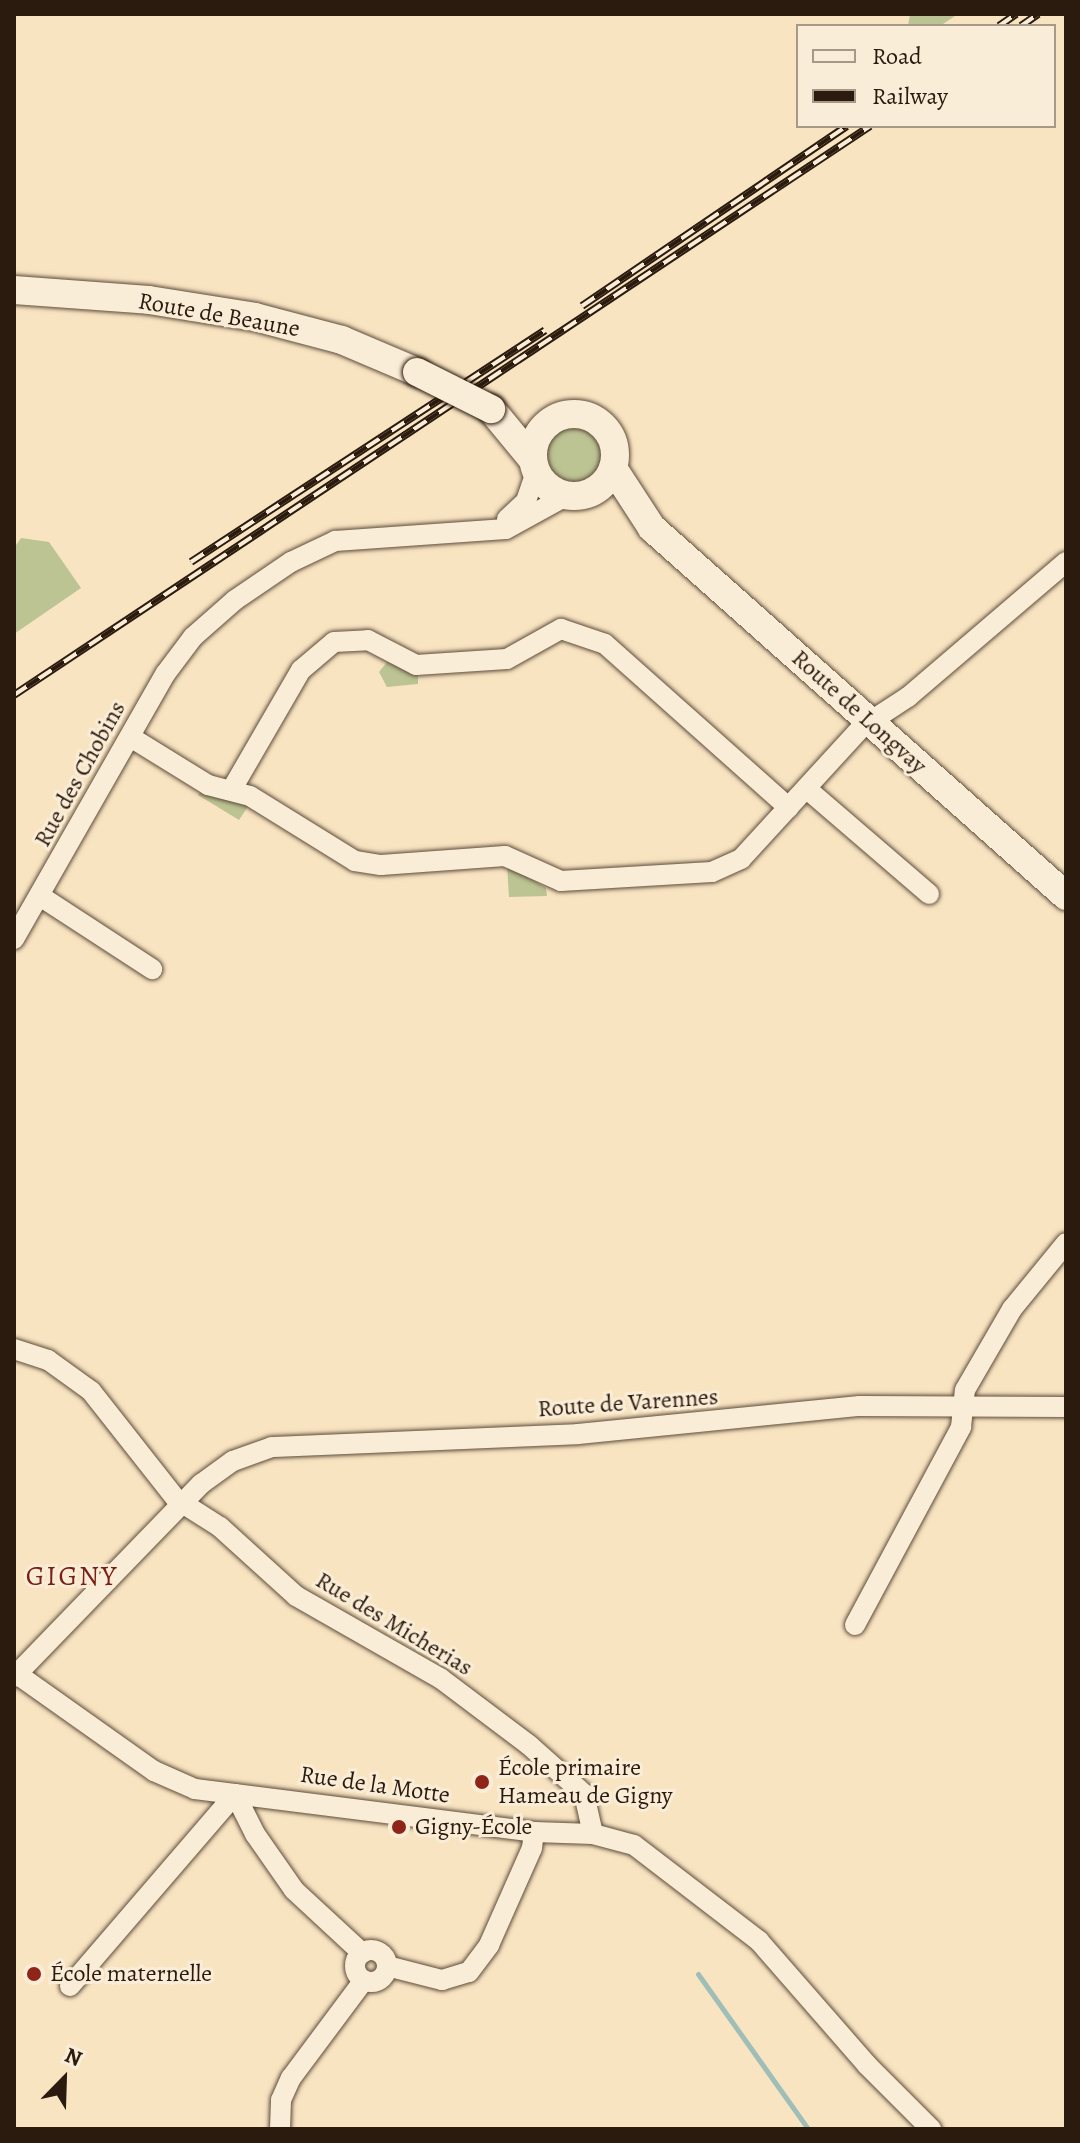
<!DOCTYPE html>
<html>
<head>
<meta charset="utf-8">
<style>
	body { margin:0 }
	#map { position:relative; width:1080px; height:2143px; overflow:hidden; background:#f8e4c1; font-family:Alegreya,serif }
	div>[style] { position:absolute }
	.green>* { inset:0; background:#bcc493 }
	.round { border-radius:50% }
	.stream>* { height:5px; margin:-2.5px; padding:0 2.5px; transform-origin:2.5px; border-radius:2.5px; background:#9ebeb7 }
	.roads { filter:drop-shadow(0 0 2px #5e4c3b) drop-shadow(0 0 2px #5e4c3b) }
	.street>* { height:20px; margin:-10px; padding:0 10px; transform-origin:10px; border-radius:10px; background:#faedd7 }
	.street>.ring { margin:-10px; padding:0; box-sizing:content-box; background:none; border:20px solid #faedd7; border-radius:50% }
	.secondary>* { height:28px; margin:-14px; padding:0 14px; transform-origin:14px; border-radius:14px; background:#faedd7 }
	.secondary>.ring { margin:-14px; padding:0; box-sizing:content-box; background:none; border:28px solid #faedd7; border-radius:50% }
	.rail>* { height:8px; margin-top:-4px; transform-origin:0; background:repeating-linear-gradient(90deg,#faedd7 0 15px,#2b1a0e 0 30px); box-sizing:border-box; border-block:2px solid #2b1a0e }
	.bridges { filter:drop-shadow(0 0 2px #2b1a0e) drop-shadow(0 0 2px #2b1a0e) }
	.secondary-bridge>* { height:28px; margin:-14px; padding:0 14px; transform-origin:14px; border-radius:14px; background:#faedd7 }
	.dots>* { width:22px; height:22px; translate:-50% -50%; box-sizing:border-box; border:4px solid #faedd7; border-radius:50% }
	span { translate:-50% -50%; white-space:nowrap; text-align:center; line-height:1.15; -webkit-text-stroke:6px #faedd7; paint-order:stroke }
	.street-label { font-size:24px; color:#2b1a0e }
	.poi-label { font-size:24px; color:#2b1a0e }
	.left { translate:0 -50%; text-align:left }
	.quarter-label { font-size:28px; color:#7a1f14; letter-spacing:2px }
	.frame { position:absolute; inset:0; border:16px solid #2b1a0e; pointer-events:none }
	.legend { position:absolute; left:796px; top:24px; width:260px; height:104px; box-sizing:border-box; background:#faedd7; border:2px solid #a79987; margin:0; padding:10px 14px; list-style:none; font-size:24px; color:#2b1a0e }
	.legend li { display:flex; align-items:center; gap:16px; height:40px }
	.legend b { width:40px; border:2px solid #a79987 }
	.north { position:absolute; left:24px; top:2039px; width:80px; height:80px; -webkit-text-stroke:6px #faedd7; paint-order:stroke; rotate:23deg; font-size:22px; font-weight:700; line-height:32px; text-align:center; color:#2b1a0e }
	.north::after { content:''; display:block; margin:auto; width:28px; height:36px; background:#2b1a0e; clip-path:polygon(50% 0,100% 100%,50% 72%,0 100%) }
</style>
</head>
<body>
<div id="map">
	<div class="green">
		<i style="clip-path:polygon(910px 14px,958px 14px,940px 26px,908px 26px)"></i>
		<i class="round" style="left:542px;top:423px;width:64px;height:64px"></i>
		<i style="clip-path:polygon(21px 538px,49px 542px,81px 588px,14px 634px,14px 548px)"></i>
		<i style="clip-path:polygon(387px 662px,418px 673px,418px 684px,387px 687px,379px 672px)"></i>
		<i style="clip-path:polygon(201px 791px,249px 805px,239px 820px,198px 795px)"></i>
		<i style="clip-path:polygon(507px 865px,546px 888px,547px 896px,509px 897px)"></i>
	</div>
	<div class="stream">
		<i style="left:698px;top:1974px;width:190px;rotate:54.6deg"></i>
	</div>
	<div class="roads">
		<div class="street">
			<i style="left:507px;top:519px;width:26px;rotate:-43deg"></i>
			<i style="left:526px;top:501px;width:31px;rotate:-71deg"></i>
			<i style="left:132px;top:738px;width:89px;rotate:31.7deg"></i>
			<i style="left:208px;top:785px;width:43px;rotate:14.7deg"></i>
			<i style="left:250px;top:796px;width:123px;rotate:31.8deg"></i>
			<i style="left:355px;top:861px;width:26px;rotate:9deg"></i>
			<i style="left:381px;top:865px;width:124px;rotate:-4.2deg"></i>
			<i style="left:505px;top:856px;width:61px;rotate:24.1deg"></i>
			<i style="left:561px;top:881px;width:151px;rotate:-3.4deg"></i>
			<i style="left:712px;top:872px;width:32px;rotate:-24deg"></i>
			<i style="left:741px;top:859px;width:179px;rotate:-47.5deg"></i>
			<i style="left:862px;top:727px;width:55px;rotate:-33.1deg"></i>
			<i style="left:908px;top:697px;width:208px;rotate:-40.5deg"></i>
			<i style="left:232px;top:789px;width:138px;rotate:-59.9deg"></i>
			<i style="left:301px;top:670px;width:43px;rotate:-40.3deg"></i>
			<i style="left:334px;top:642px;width:34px;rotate:-3deg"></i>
			<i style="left:368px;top:640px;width:54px;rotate:27.5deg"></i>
			<i style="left:416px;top:665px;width:91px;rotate:-3.8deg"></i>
			<i style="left:507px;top:659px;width:62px;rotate:-29.1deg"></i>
			<i style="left:561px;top:629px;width:46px;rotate:18.8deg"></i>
			<i style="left:605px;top:644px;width:246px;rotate:41.7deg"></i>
			<i style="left:807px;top:789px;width:161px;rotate:40.7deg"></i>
			<i style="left:40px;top:896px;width:134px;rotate:33.1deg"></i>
			<i style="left:14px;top:939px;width:306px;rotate:-60.3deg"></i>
			<i style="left:166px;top:673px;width:45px;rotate:-53.1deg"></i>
			<i style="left:193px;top:637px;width:56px;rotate:-41.4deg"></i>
			<i style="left:235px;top:600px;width:68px;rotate:-34.2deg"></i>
			<i style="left:291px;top:562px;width:49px;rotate:-25.5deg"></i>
			<i style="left:335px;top:541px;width:171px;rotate:-4deg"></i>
			<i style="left:506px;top:529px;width:68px;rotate:-28.8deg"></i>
			<i style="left:14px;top:1349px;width:36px;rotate:18deg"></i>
			<i style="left:48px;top:1360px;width:53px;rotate:35.8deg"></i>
			<i style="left:91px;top:1391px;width:137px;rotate:51.8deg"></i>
			<i style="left:176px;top:1499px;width:52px;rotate:32.5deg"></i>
			<i style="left:220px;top:1527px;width:103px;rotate:42.2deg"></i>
			<i style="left:296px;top:1596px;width:166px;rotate:29.7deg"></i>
			<i style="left:440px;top:1678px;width:111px;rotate:37deg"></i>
			<i style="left:529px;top:1745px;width:74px;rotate:41.7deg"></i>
			<i style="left:584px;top:1794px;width:41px;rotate:77.3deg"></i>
			<i style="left:855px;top:1625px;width:225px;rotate:-61.8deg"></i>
			<i style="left:961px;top:1427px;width:37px;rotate:-84deg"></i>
			<i style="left:965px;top:1390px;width:94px;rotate:-59.9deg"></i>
			<i style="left:1012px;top:1309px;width:85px;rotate:-50.7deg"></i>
			<i style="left:17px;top:1674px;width:168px;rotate:35.3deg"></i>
			<i style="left:154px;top:1771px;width:45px;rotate:23.7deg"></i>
			<i style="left:195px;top:1789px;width:342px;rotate:7.2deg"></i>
			<i style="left:534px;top:1832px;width:59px;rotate:1.9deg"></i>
			<i style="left:593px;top:1834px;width:42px;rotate:15deg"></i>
			<i style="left:634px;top:1845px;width:158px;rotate:37.5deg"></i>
			<i style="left:759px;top:1941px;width:164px;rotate:48.9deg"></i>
			<i style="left:867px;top:2065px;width:91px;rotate:45deg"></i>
			<i style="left:14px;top:1677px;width:269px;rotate:-45.9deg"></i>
			<i style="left:201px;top:1484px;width:39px;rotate:-36deg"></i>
			<i style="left:233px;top:1461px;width:41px;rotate:-19.7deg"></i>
			<i style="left:272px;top:1447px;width:306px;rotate:-2.4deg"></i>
			<i style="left:578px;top:1434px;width:283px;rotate:-5.7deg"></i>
			<i style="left:860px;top:1406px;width:206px;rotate:0.3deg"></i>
			<i class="ring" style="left:355px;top:1950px;width:12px;height:12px"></i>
			<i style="left:387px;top:1966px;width:57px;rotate:14.3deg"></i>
			<i style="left:442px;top:1980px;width:28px;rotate:-17deg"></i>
			<i style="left:469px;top:1972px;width:34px;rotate:-53deg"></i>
			<i style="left:489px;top:1945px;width:106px;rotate:-66.1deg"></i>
			<i style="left:532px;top:1848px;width:16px;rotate:-83deg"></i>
			<i style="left:70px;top:1986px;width:253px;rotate:-49.3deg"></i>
			<i style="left:235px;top:1794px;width:45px;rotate:63.4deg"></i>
			<i style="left:255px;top:1834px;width:68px;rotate:55.1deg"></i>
			<i style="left:294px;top:1890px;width:93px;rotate:42.8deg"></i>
			<i style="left:280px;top:2129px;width:29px;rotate:-88deg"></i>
			<i style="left:281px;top:2100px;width:24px;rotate:-66deg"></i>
			<i style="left:291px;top:2078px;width:122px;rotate:-53.3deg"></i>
		</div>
		<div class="secondary">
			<i style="left:14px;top:290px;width:135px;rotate:4.2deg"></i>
			<i style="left:149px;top:300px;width:107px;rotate:9.1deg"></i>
			<i style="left:255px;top:317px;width:90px;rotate:14.8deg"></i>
			<i style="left:342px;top:340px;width:82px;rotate:23.1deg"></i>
			<i style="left:491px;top:409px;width:65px;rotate:50.6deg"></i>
			<i class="ring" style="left:533px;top:414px;width:54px;height:54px"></i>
			<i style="left:613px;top:468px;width:72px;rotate:57deg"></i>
			<i style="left:652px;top:528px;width:554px;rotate:41.63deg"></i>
		</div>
	</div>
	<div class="rail">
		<i style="left:999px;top:26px;width:21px;rotate:-35deg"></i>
		<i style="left:1021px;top:26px;width:21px;rotate:-35deg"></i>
		<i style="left:582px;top:306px;width:320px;rotate:-34.2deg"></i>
		<i style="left:191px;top:562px;width:423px;rotate:-33.2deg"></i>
		<i style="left:14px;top:695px;width:1028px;rotate:-33.61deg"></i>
	</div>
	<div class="bridges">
		<div class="secondary-bridge">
			<i style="left:417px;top:372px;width:83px;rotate:26.6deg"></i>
		</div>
	</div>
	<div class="dots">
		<i style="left:482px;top:1782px;background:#8f2418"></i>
		<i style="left:399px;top:1827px;background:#8f2418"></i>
		<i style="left:34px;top:1974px;background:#8f2418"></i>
	</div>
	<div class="street-label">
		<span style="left:219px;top:315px;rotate:10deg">Route de Beaune</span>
		<span style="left:859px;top:712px;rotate:42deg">Route de Longvay</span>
		<span style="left:80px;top:774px;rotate:-61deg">Rue des Chobins</span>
		<span style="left:628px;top:1403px;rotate:-4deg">Route de Varennes</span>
		<span style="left:394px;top:1624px;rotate:31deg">Rue des Micherias</span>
		<span style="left:375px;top:1785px;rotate:8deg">Rue de la Motte</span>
	</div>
	<div class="poi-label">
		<span class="left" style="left:498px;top:1782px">École primaire<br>Hameau de Gigny</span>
		<span class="left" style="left:415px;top:1827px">Gigny-École</span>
		<span class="left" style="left:50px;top:1974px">École maternelle</span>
	</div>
	<div class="quarter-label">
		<span style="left:72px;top:1576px">GIGNY</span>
	</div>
	<div class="frame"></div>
	<ul class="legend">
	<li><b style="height:10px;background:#faedd7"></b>Road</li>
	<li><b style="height:10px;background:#2b1a0e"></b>Railway</li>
	</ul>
	<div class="north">N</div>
</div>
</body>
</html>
